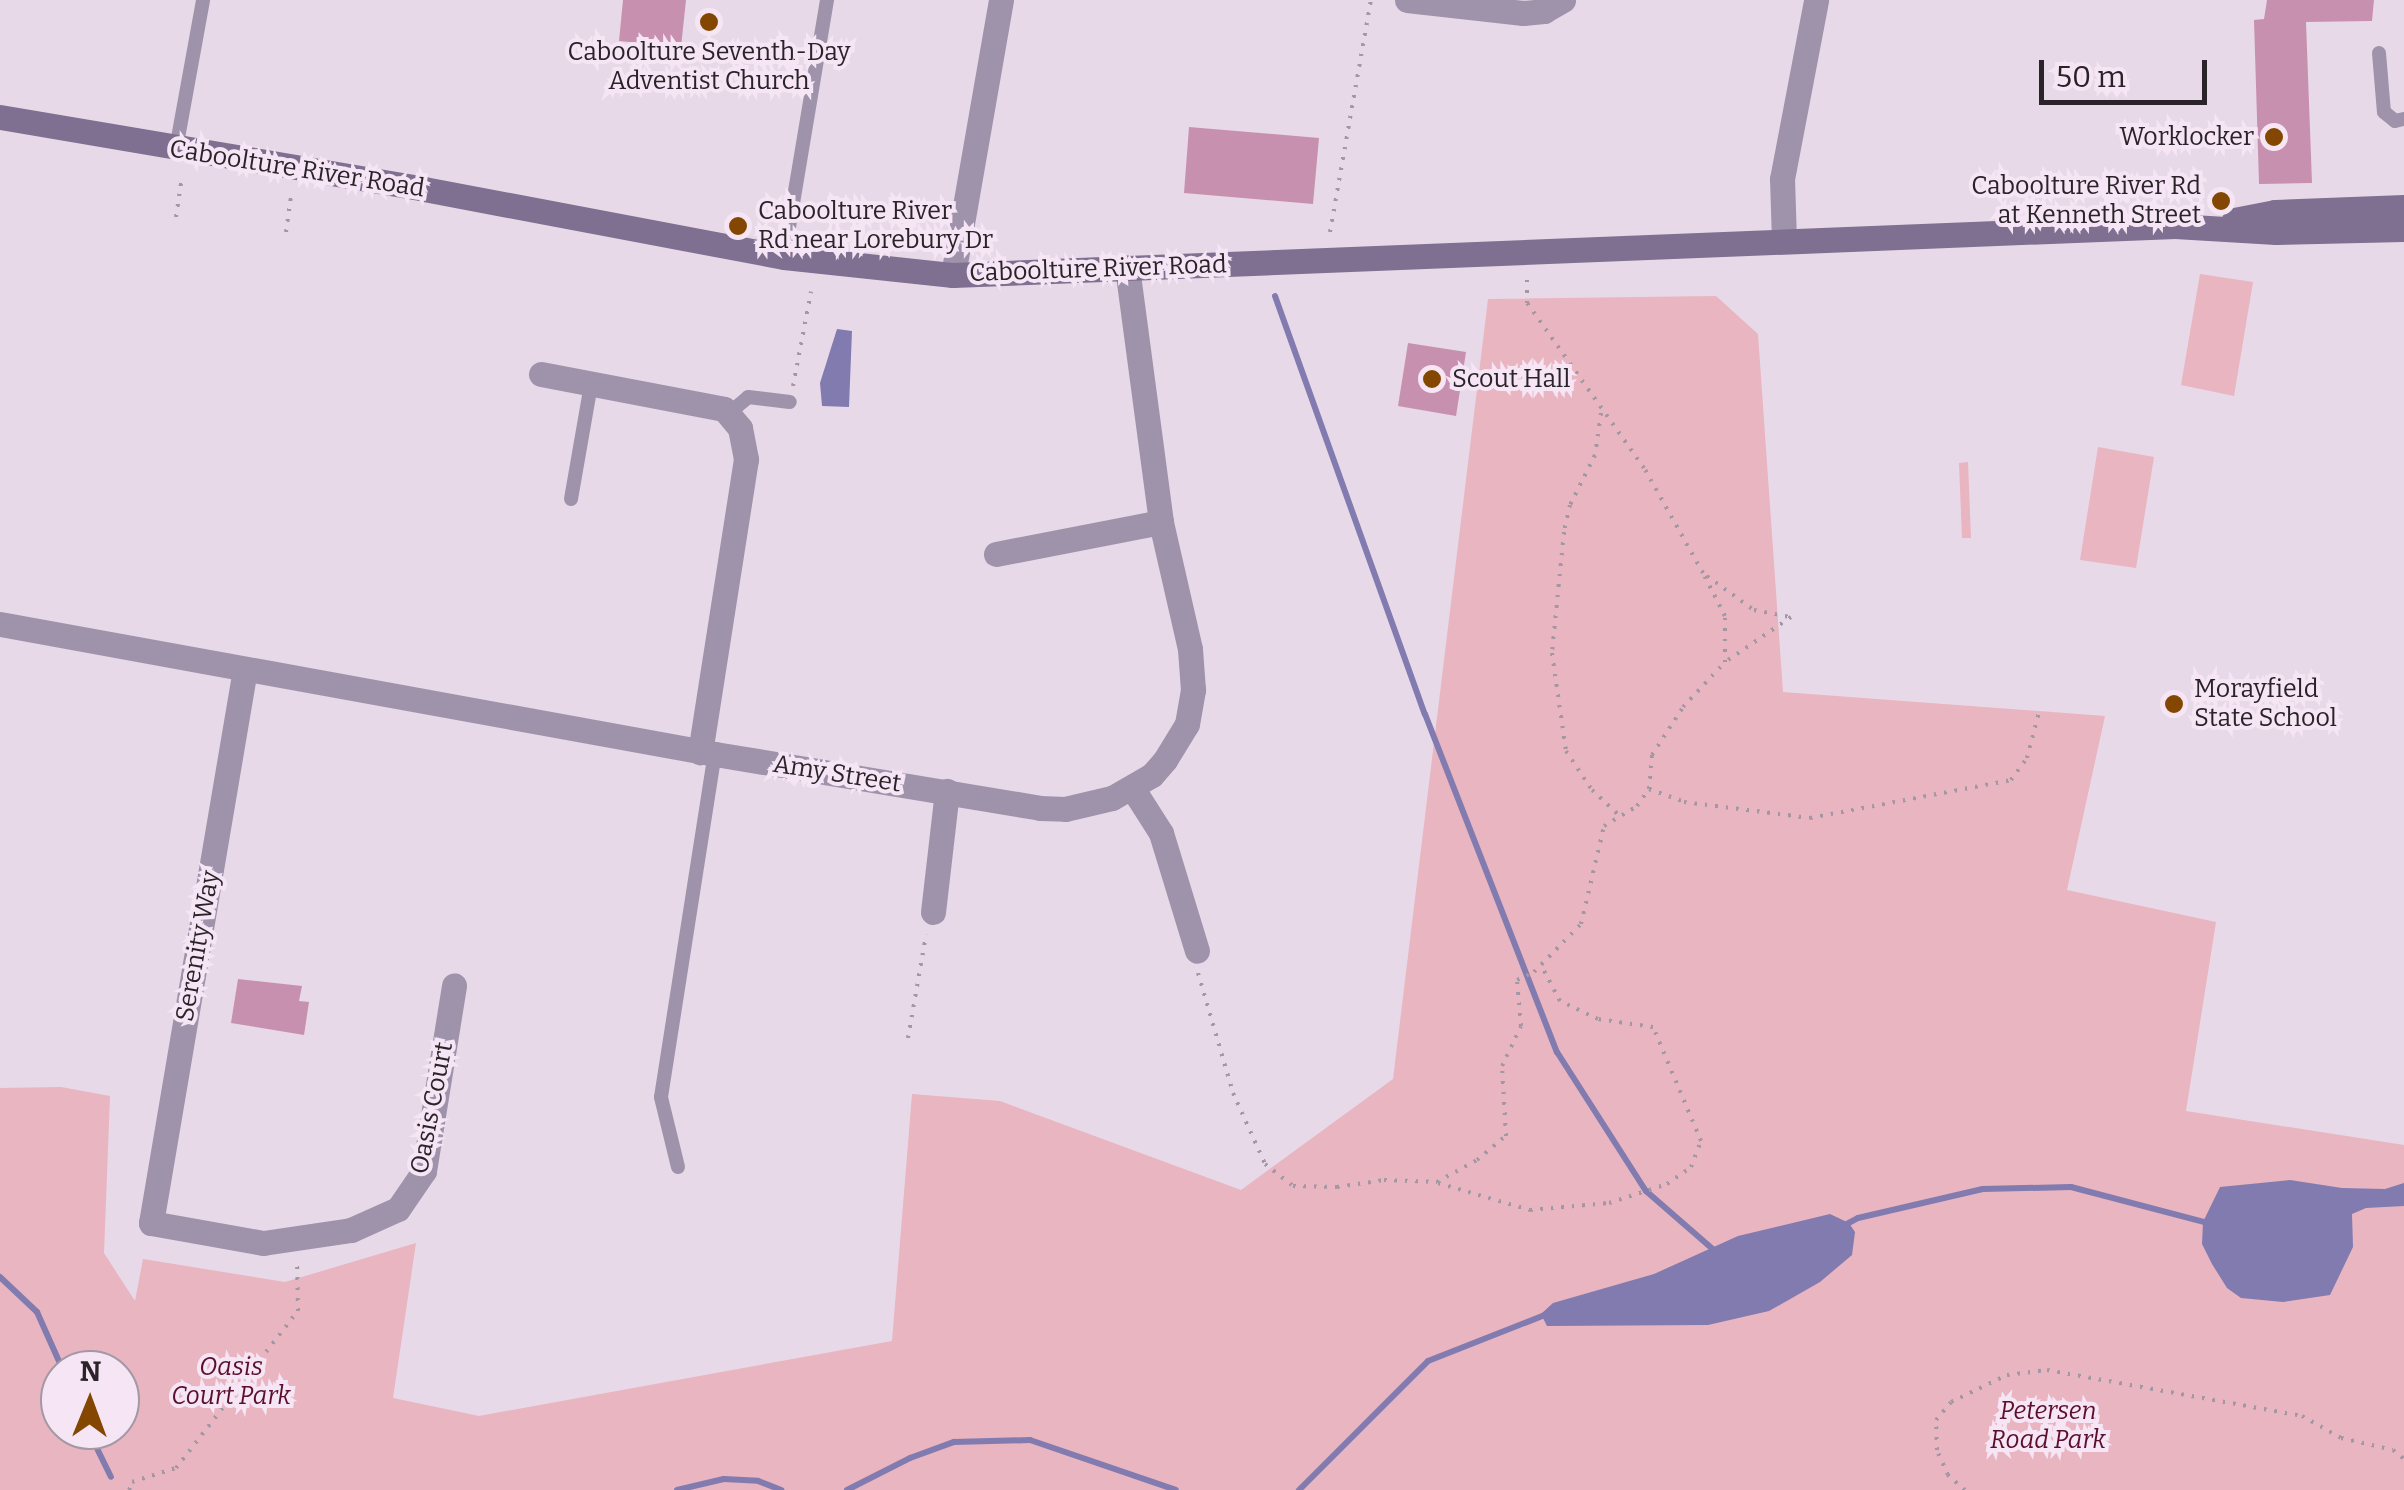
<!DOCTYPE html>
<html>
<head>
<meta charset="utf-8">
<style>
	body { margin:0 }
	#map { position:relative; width:2404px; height:1490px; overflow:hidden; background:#e8d9e8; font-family:Bitter,serif }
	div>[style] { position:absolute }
	.green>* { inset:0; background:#e8b5c0 }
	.water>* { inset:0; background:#817baf }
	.stream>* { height:6px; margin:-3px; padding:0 3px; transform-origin:3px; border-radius:3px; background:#817baf }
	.building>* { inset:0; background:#c890af }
	.path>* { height:4px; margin-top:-2px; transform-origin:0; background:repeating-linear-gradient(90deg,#a397a3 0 2.5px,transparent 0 10.5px) }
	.service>* { height:14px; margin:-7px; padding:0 7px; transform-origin:7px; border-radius:7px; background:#9e93aa }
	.minor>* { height:25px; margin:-12.5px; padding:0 12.5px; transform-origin:12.5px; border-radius:12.5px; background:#9e93aa }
	.secondary>* { height:25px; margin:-12.5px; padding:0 12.5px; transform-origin:12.5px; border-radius:12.5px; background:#7f6f90 }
	.dots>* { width:28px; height:28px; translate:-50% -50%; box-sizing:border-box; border:5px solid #f6e6f5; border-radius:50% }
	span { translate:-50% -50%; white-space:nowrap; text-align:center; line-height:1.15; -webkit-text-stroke:8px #f6e6f5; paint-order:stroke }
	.poi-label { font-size:25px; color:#2a242a }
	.right { translate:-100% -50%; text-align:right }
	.left { translate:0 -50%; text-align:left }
	.street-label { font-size:25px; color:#2a242a }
	.park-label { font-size:25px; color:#5b0f2c; font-style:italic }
	.north { position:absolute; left:40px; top:1350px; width:100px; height:100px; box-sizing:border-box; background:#f6e6f5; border:2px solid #a498a4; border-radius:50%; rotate:1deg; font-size:28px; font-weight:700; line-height:40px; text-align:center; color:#2a242a }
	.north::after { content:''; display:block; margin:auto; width:35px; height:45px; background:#834702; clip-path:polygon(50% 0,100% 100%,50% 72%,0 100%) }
	.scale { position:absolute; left:2039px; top:60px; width:168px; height:45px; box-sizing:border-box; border:5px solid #2a242a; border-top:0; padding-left:12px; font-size:30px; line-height:35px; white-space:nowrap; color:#2a242a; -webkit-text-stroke:8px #f6e6f5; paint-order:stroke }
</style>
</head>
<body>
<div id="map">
	<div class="green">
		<i style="clip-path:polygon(2200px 274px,2253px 282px,2234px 396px,2181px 385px)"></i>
		<i style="clip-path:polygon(evenodd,1716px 296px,1758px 334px,1783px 692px,2105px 716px,2067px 890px,2216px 922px,2186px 1111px,2404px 1145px,2404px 1490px,0 1490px,0 1088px,61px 1087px,110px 1096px,104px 1253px,135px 1301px,143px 1259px,285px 1282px,416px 1243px,393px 1398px,479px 1416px,892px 1341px,912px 1094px,1000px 1101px,1241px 1190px,1393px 1079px,1488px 299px,1716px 296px,60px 1370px,120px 1370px,120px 1430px,60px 1430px,60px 1370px)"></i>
		<i style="clip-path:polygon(2098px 447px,2154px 457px,2136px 568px,2080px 560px)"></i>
		<i style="clip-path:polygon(1968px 462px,1971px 538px,1962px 538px,1959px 463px)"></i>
	</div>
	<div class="water">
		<i style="clip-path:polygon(837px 329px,852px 331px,849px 407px,822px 406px,820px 383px)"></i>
		<i style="clip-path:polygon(2290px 1180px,2342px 1188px,2385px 1189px,2404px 1183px,2404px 1206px,2366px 1208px,2352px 1214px,2353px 1247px,2330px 1295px,2283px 1302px,2241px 1298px,2227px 1288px,2212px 1264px,2202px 1244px,2203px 1222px,2220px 1187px)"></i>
		<i style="clip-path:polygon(1830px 1214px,1849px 1223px,1855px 1232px,1852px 1255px,1820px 1282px,1769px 1311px,1708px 1325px,1547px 1326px,1541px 1314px,1553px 1303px,1654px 1274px,1738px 1236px)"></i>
	</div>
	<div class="stream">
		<i style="left:1275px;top:296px;width:444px;rotate:70.3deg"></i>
		<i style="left:1425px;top:714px;width:363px;rotate:68.7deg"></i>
		<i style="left:1557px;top:1052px;width:165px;rotate:57.4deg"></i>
		<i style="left:1646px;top:1191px;width:91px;rotate:41deg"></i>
		<i style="left:1841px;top:1227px;width:19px;rotate:-28deg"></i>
		<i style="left:1858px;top:1218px;width:128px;rotate:-13.1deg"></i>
		<i style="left:1983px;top:1189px;width:88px;rotate:-1.3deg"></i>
		<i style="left:2071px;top:1187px;width:142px;rotate:14.7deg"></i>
		<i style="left:0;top:1277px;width:51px;rotate:43.4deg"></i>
		<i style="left:37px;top:1312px;width:64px;rotate:65.9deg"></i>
		<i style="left:88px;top:1430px;width:52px;rotate:63.9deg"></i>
		<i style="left:677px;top:1490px;width:48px;rotate:-13.2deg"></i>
		<i style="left:724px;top:1479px;width:34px;rotate:3deg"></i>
		<i style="left:758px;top:1481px;width:25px;rotate:21deg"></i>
		<i style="left:847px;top:1490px;width:71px;rotate:-26.9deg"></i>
		<i style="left:910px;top:1458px;width:47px;rotate:-20deg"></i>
		<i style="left:954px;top:1442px;width:76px;rotate:-1.5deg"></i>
		<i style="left:1030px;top:1440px;width:154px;rotate:18.9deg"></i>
		<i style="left:1299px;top:1490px;width:182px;rotate:-45deg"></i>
		<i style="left:1428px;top:1361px;width:131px;rotate:-21.5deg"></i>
	</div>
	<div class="building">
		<i style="clip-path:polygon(623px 0,686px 0,681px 47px,619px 41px)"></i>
		<i style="clip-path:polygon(2267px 0,2374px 0,2372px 21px,2306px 22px,2312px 183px,2259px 184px,2254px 20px,2264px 19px)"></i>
		<i style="clip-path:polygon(1189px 127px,1319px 138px,1313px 204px,1184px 193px)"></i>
		<i style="clip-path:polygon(1408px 343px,1466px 352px,1456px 416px,1398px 406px)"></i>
		<i style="clip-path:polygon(238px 979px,302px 986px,299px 1001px,309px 1002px,304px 1035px,231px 1023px)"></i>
	</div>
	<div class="path">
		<i style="left:176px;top:217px;width:40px;rotate:-81.5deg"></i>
		<i style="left:286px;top:232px;width:36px;rotate:-82deg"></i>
		<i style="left:1330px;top:232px;width:236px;rotate:-80deg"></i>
		<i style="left:793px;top:386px;width:96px;rotate:-79.2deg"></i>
		<i style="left:1601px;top:413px;width:42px;rotate:98.1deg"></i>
		<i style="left:1595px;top:455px;width:56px;rotate:116.6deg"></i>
		<i style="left:1570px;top:505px;width:28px;rotate:103deg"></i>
		<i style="left:1564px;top:532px;width:122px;rotate:95.7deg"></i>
		<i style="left:1552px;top:653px;width:99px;rotate:81.9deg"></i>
		<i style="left:1566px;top:751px;width:47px;rotate:56.3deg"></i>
		<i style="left:1592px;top:790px;width:37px;rotate:43deg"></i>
		<i style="left:1707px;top:576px;width:58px;rotate:35.9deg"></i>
		<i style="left:1754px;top:610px;width:38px;rotate:11deg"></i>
		<i style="left:1791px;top:617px;width:80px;rotate:145.7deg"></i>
		<i style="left:1649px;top:789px;width:37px;rotate:20deg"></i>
		<i style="left:1684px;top:802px;width:127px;rotate:7.2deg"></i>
		<i style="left:1810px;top:818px;width:205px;rotate:-10.7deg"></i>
		<i style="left:2011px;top:780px;width:27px;rotate:-54deg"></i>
		<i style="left:2027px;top:758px;width:52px;rotate:-75.4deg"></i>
		<i style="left:1198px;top:973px;width:125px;rotate:73.7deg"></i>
		<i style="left:1233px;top:1093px;width:78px;rotate:65.7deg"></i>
		<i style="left:1265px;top:1164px;width:36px;rotate:38deg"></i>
		<i style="left:1293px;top:1186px;width:44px;rotate:1.3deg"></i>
		<i style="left:1337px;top:1187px;width:48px;rotate:-8.5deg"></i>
		<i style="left:1384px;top:1180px;width:53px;rotate:2.2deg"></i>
		<i style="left:1437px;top:1182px;width:46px;rotate:-28.8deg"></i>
		<i style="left:1477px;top:1160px;width:38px;rotate:-40deg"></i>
		<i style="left:1506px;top:1136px;width:70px;rotate:-93.3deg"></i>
		<i style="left:1502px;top:1066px;width:44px;rotate:-64.6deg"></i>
		<i style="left:1521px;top:1026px;width:46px;rotate:-95deg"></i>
		<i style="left:1517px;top:980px;width:19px;rotate:-25deg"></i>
		<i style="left:1534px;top:972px;width:67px;rotate:-45.6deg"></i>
		<i style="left:1581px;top:924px;width:101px;rotate:-76.8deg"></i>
		<i style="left:1604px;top:826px;width:39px;rotate:-31deg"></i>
		<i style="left:1637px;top:806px;width:21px;rotate:-55deg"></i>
		<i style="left:1649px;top:789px;width:34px;rotate:-85deg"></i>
		<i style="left:1652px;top:755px;width:57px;rotate:-57.1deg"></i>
		<i style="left:1683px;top:707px;width:62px;rotate:-47deg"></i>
		<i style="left:1725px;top:662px;width:46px;rotate:-90deg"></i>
		<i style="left:1725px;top:616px;width:48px;rotate:-117.1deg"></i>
		<i style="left:1703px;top:573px;width:120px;rotate:-119.3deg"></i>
		<i style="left:1644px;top:468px;width:202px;rotate:-125.3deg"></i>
		<i style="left:1527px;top:303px;width:27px;rotate:-90deg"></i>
		<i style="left:908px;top:1038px;width:105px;rotate:-80.1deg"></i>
		<i style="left:1438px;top:1183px;width:96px;rotate:16.4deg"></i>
		<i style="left:1530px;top:1210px;width:79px;rotate:-5.1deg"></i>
		<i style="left:1609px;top:1203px;width:61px;rotate:-18.1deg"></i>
		<i style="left:1667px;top:1184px;width:29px;rotate:-35deg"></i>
		<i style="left:1691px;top:1167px;width:28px;rotate:-69deg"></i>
		<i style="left:1701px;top:1141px;width:124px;rotate:-112.8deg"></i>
		<i style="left:1653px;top:1027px;width:56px;rotate:-171.7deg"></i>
		<i style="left:1598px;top:1019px;width:42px;rotate:-154.7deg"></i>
		<i style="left:1560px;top:1001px;width:40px;rotate:-118deg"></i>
		<i style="left:129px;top:1490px;width:9px;rotate:-69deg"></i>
		<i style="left:132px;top:1482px;width:46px;rotate:-17.7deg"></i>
		<i style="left:176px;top:1468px;width:199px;rotate:-52.2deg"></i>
		<i style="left:298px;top:1311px;width:51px;rotate:-91.1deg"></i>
		<i style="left:1965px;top:1490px;width:23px;rotate:-139deg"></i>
		<i style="left:1948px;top:1475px;width:27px;rotate:-114deg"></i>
		<i style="left:1937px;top:1450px;width:30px;rotate:-92deg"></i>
		<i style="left:1936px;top:1420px;width:23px;rotate:-50deg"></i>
		<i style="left:1951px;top:1402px;width:62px;rotate:-25.7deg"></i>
		<i style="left:2007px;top:1375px;width:40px;rotate:-7.1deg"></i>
		<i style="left:2047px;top:1370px;width:259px;rotate:10.2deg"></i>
		<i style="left:2302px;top:1416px;width:45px;rotate:29.4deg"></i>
		<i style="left:2341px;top:1438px;width:53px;rotate:13deg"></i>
		<i style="left:2393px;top:1450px;width:14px;rotate:39deg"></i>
	</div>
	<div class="service">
		<i style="left:2379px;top:53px;width:59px;rotate:85.2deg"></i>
		<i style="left:2384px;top:112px;width:14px;rotate:39deg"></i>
		<i style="left:2395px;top:121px;width:9px;rotate:-13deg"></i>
		<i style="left:176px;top:149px;width:151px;rotate:-79.7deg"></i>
		<i style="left:784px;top:257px;width:261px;rotate:-80.5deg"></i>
		<i style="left:728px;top:414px;width:26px;rotate:-40deg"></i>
		<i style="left:748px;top:397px;width:42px;rotate:6.8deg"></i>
		<i style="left:571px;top:499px;width:117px;rotate:-80.1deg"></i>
		<i style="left:678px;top:1167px;width:72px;rotate:-103.7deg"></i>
		<i style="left:661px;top:1097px;width:347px;rotate:-81.1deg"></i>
	</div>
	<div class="minor">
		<i style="left:1407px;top:0;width:117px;rotate:6.4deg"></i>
		<i style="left:1523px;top:13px;width:21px;rotate:-5deg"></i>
		<i style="left:1544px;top:11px;width:22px;rotate:-30deg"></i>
		<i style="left:1784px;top:241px;width:62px;rotate:-91.8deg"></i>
		<i style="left:1782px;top:179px;width:182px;rotate:-79.2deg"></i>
		<i style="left:953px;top:275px;width:279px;rotate:-80.1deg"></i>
		<i style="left:541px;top:374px;width:186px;rotate:10.8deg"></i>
		<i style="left:724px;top:409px;width:25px;rotate:50deg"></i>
		<i style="left:740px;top:428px;width:32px;rotate:79deg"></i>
		<i style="left:746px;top:459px;width:297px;rotate:98.9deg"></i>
		<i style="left:996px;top:554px;width:168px;rotate:-11deg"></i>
		<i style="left:0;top:624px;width:727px;rotate:10.3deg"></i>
		<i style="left:715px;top:754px;width:329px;rotate:9.4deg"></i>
		<i style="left:1040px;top:808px;width:25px;rotate:2deg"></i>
		<i style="left:1065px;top:809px;width:48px;rotate:-13.2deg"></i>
		<i style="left:1112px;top:798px;width:46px;rotate:-29.9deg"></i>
		<i style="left:1152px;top:775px;width:20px;rotate:-49deg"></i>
		<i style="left:1165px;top:760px;width:42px;rotate:-58.6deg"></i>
		<i style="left:1187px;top:724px;width:35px;rotate:-80deg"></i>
		<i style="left:1193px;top:690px;width:41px;rotate:-94.2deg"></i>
		<i style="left:1190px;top:649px;width:130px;rotate:-102.9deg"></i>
		<i style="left:1161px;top:522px;width:257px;rotate:-97.6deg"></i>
		<i style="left:245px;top:669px;width:562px;rotate:99.63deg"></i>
		<i style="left:151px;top:1223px;width:114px;rotate:10.1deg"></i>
		<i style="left:263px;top:1243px;width:89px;rotate:-8.4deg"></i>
		<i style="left:351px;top:1230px;width:51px;rotate:-24.1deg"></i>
		<i style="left:398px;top:1209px;width:46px;rotate:-55.6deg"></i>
		<i style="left:424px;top:1171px;width:188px;rotate:-80.8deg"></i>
		<i style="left:1133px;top:789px;width:52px;rotate:57.5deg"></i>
		<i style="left:1161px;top:833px;width:123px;rotate:73deg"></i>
		<i style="left:933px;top:912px;width:122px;rotate:-83.4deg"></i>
	</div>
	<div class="secondary">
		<i style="left:0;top:117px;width:430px;rotate:9.6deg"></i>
		<i style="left:424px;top:189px;width:366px;rotate:10.7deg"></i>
		<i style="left:784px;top:257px;width:170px;rotate:6.1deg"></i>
		<i style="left:953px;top:275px;width:1223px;rotate:-2.3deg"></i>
		<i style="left:2175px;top:226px;width:101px;rotate:3.4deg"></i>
		<i style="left:2276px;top:232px;width:128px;rotate:-1.3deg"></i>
		<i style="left:2234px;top:220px;width:42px;rotate:-11deg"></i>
		<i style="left:2275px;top:212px;width:129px;rotate:-2.2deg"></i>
	</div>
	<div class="dots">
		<i style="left:709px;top:22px;background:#834702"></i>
		<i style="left:2274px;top:137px;background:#834702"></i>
		<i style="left:2221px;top:201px;background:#834702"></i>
		<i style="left:738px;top:226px;background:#834702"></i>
		<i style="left:1432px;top:379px;background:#834702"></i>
		<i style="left:2174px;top:704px;background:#834702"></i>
	</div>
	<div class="poi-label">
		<span style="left:709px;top:67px">Caboolture Seventh-Day<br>Adventist Church</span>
		<span class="right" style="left:2254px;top:137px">Worklocker</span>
		<span class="right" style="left:2201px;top:201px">Caboolture River Rd<br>at Kenneth Street</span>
		<span class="left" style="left:758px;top:226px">Caboolture River<br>Rd near Lorebury Dr</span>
		<span class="left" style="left:1452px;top:379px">Scout Hall</span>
		<span class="left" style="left:2194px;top:704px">Morayfield<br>State School</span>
	</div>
	<div class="street-label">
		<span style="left:297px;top:169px;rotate:9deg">Caboolture River Road</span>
		<span style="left:1098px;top:269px;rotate:-2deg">Caboolture River Road</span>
		<span style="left:837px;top:774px;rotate:9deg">Amy Street</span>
		<span style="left:198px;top:946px;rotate:-80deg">Serenity Way</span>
		<span style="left:432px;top:1108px;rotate:-79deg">Oasis Court</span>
	</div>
	<div class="park-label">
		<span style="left:231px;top:1382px">Oasis<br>Court Park</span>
		<span style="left:2048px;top:1426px">Petersen<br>Road Park</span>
	</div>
	<div class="north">N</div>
	<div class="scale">50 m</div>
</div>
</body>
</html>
